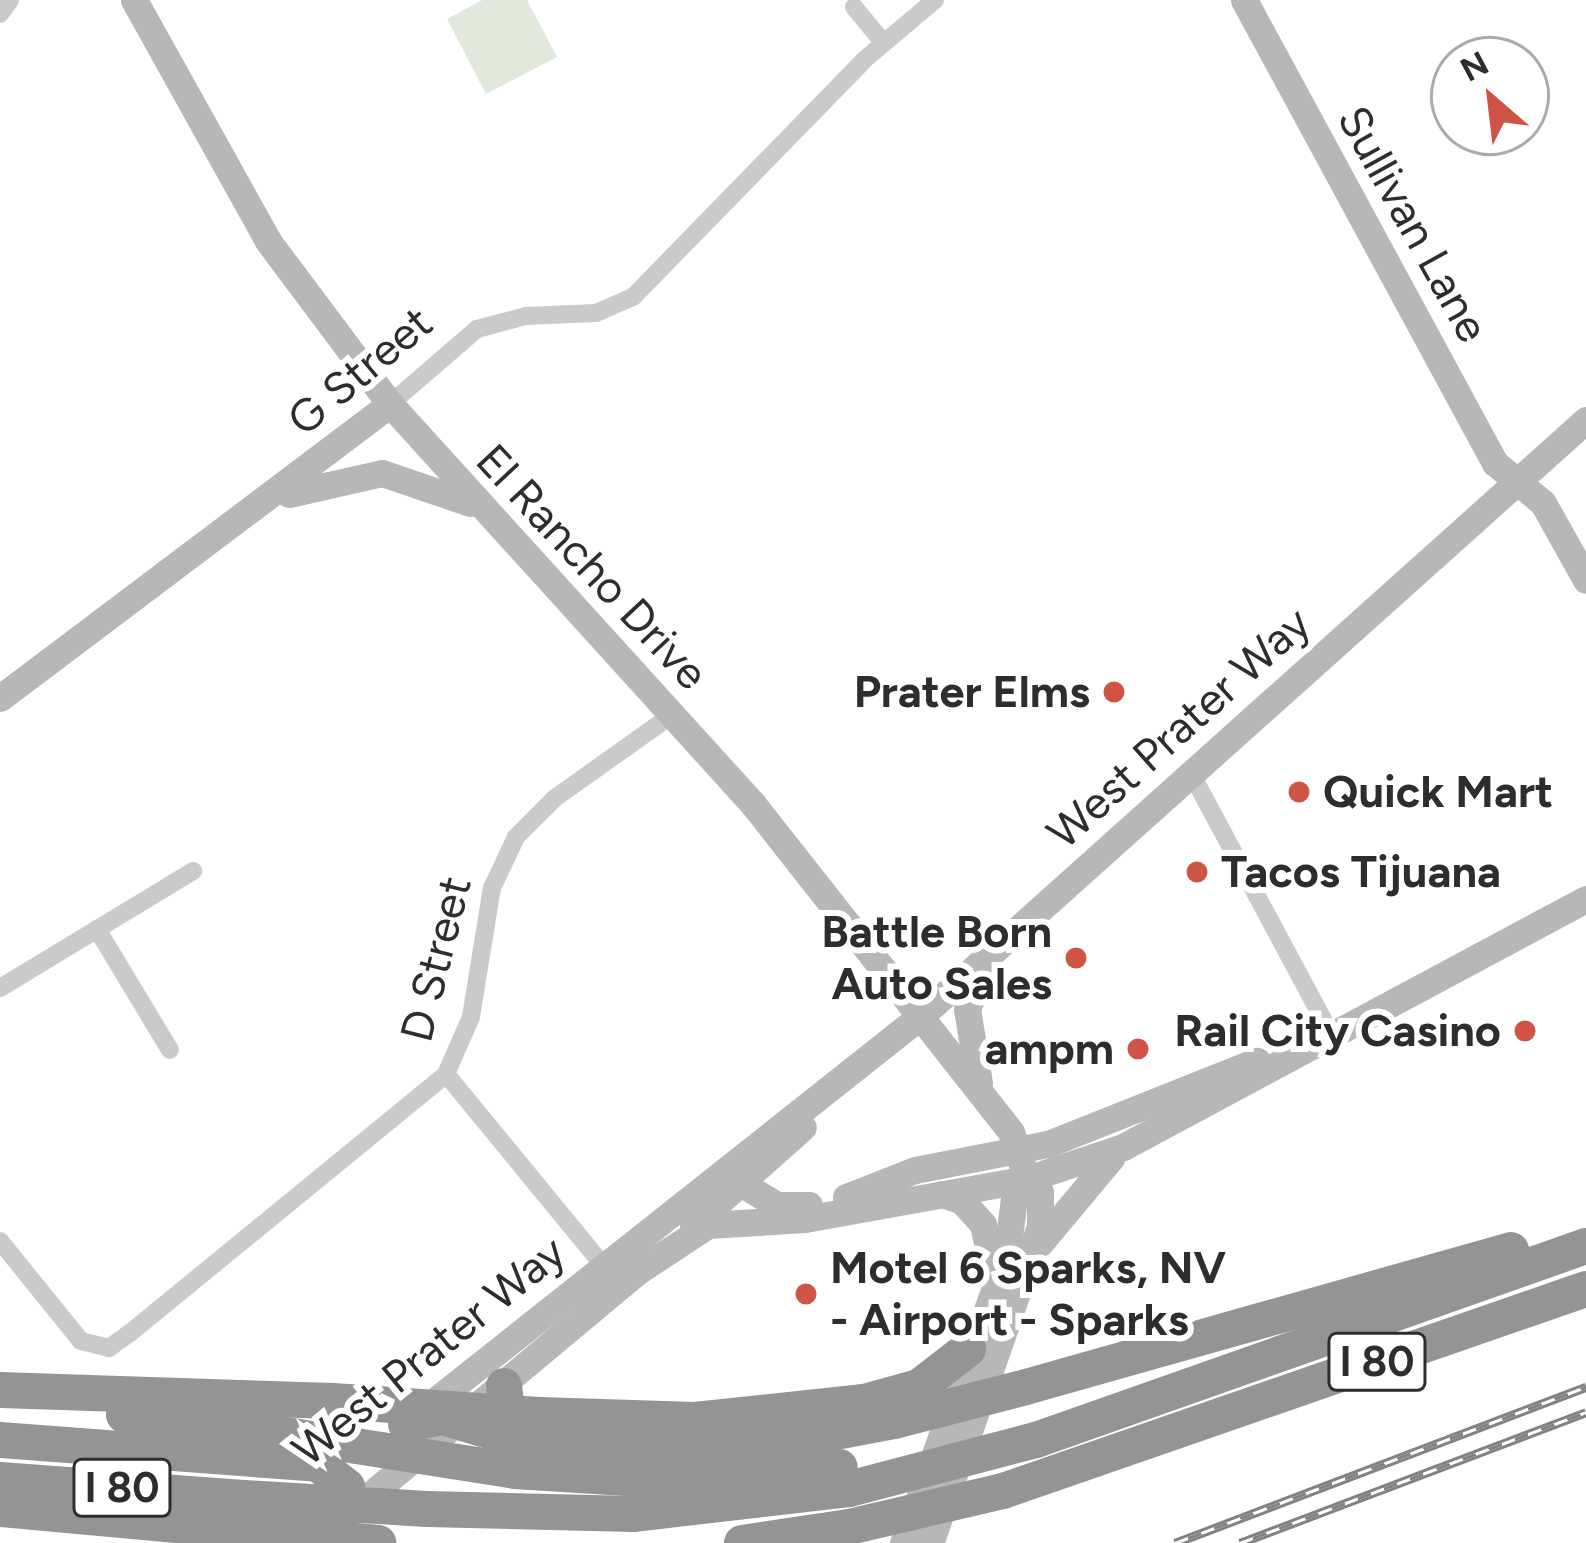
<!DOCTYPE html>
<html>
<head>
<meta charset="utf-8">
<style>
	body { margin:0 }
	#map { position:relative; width:1586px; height:1543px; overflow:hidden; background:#fff; font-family:Figtree,sans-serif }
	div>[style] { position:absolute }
	.green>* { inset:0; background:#e1e9dc }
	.street>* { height:18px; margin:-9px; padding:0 9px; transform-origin:9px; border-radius:9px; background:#cacaca }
	.secondary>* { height:27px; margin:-13.5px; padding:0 13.5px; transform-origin:13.5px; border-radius:13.5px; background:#b7b7b7 }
	.highway>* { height:36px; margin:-18px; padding:0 18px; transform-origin:18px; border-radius:18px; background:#949494 }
	.rail>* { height:9px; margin-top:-4.5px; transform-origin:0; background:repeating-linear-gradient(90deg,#fff 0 14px,#828282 0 28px); box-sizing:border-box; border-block:3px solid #828282 }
	.highway-bridge>* { height:36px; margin:-18px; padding:0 18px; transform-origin:18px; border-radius:18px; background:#949494 }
	.dots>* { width:33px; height:33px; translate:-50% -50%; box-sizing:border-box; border:6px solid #fff; border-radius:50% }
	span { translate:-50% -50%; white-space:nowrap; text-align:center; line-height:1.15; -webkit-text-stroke:12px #fff; paint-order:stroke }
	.shield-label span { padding:3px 9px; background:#fff; border:3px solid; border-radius:9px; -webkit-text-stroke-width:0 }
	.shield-label { font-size:42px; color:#2d2d2d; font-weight:700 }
	.street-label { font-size:45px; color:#2d2d2d }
	.poi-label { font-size:45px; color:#2d2d2d; font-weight:700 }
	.right { translate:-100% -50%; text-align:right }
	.left { translate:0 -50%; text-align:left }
	.north { position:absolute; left:1430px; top:36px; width:120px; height:120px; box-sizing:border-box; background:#fff; border:3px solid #ababab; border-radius:50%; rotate:332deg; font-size:33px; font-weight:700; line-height:48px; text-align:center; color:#2d2d2d }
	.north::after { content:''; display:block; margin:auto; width:42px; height:54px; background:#cf5445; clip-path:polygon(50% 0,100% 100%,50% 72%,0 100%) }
</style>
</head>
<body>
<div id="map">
	<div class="green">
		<i style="clip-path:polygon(482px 0,527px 0,557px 57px,486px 94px,447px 19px)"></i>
	</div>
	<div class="street">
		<i style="left:854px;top:7px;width:45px;rotate:50.4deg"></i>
		<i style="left:0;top:14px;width:17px;rotate:-54deg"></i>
		<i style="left:390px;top:404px;width:115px;rotate:-40.8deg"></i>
		<i style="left:477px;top:329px;width:51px;rotate:-14.9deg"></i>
		<i style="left:526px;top:316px;width:70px;rotate:-2.5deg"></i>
		<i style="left:596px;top:313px;width:40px;rotate:-23.4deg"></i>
		<i style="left:633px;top:297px;width:331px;rotate:-45.7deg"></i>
		<i style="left:864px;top:60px;width:93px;rotate:-40.2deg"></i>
		<i style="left:1191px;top:773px;width:296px;rotate:61.8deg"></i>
		<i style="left:97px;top:929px;width:141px;rotate:58.9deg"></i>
		<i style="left:0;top:988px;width:226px;rotate:-31.2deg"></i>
		<i style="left:446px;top:1074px;width:246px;rotate:50.6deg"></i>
		<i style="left:0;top:1241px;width:129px;rotate:51deg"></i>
		<i style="left:81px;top:1341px;width:29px;rotate:14deg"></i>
		<i style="left:109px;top:1348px;width:26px;rotate:-36deg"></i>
		<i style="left:130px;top:1333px;width:409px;rotate:-39.3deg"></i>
		<i style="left:446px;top:1074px;width:62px;rotate:-66.3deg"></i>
		<i style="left:471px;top:1017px;width:131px;rotate:-80.8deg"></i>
		<i style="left:492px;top:888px;width:56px;rotate:-64.8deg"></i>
		<i style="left:516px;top:837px;width:55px;rotate:-45deg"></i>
		<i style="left:555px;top:798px;width:143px;rotate:-35.4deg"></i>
	</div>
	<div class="secondary">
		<i style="left:134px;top:0;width:276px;rotate:60.9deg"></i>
		<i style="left:268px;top:241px;width:204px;rotate:53.2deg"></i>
		<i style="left:390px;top:404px;width:540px;rotate:47.78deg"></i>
		<i style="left:753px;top:804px;width:417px;rotate:51.8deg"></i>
		<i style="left:1011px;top:1132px;width:50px;rotate:71.2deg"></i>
		<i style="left:1027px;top:1179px;width:18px;rotate:45deg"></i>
		<i style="left:1040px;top:1192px;width:34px;rotate:90deg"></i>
		<i style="left:1040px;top:1226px;width:336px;rotate:109.1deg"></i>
		<i style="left:1244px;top:0;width:527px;rotate:61.54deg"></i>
		<i style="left:1495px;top:463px;width:62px;rotate:39.8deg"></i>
		<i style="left:1543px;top:503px;width:88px;rotate:60.8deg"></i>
		<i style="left:289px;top:494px;width:95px;rotate:-12.7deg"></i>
		<i style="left:382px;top:473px;width:93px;rotate:18.8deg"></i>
		<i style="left:0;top:698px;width:488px;rotate:-37deg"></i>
		<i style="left:979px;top:1083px;width:75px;rotate:-99.2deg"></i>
		<i style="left:967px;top:1009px;width:42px;rotate:-67.7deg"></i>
		<i style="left:728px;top:1188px;width:15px;rotate:-16deg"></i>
		<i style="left:742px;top:1184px;width:41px;rotate:31deg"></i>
		<i style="left:777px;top:1205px;width:32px"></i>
		<i style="left:942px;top:1194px;width:21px;rotate:19deg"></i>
		<i style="left:962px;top:1201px;width:31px;rotate:48deg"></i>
		<i style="left:983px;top:1224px;width:56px;rotate:77.7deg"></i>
		<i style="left:846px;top:1197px;width:74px;rotate:-21.4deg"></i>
		<i style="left:915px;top:1170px;width:136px;rotate:-11.1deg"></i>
		<i style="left:1048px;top:1144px;width:225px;rotate:-21.7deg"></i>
		<i style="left:693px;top:1225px;width:147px;rotate:-41.7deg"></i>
		<i style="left:1040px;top:1243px;width:111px;rotate:-50.1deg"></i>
		<i style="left:629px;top:1277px;width:95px;rotate:-33.4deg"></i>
		<i style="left:708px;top:1225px;width:97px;rotate:-3.5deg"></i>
		<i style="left:805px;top:1219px;width:226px;rotate:-10.2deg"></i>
		<i style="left:1027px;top:1179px;width:101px;rotate:-18.4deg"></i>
		<i style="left:1123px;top:1147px;width:525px;rotate:-28.18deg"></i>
		<i style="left:422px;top:1411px;width:639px;rotate:-38.39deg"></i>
		<i style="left:923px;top:1014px;width:890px;rotate:-41.86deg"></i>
		<i style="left:352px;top:1510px;width:376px;rotate:-39.9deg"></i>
		<i style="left:903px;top:1543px;width:307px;rotate:-70.2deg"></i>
		<i style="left:1007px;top:1254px;width:56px;rotate:-82.9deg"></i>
		<i style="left:1014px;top:1198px;width:23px;rotate:-56deg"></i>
	</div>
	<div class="highway">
		<i style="left:504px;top:1386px;width:33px;rotate:83deg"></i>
		<i style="left:508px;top:1419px;width:23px;rotate:40deg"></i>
		<i style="left:1026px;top:1387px;width:504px;rotate:-15.77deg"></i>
		<i style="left:0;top:1390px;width:333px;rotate:1.9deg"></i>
		<i style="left:124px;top:1415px;width:178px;rotate:7.1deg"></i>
		<i style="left:540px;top:1415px;width:155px;rotate:1.8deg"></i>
		<i style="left:695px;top:1420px;width:170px;rotate:-6.1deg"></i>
		<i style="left:864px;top:1402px;width:57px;rotate:-15.3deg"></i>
		<i style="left:919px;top:1387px;width:62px;rotate:-37.8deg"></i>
		<i style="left:406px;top:1424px;width:38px;rotate:-11deg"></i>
		<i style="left:443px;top:1417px;width:103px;rotate:16.9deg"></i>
		<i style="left:542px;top:1447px;width:134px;rotate:0.4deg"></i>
		<i style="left:676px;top:1448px;width:133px;rotate:-4.7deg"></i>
		<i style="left:809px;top:1437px;width:86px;rotate:-10.7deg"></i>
		<i style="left:0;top:1440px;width:319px;rotate:4.3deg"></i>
		<i style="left:318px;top:1464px;width:37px;rotate:38deg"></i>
		<i style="left:347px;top:1487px;width:34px;rotate:102deg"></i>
		<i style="left:1036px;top:1440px;width:583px;rotate:-19.43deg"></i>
		<i style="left:515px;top:1471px;width:127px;rotate:3.6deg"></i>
		<i style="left:642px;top:1479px;width:198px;rotate:-3.5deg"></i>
		<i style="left:0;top:1480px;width:244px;rotate:4.2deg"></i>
		<i style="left:1003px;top:1491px;width:617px;rotate:-19.11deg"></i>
		<i style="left:0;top:1509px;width:209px;rotate:5.2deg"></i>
		<i style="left:427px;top:1509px;width:206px;rotate:1.4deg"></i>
		<i style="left:633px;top:1514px;width:217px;rotate:-6.6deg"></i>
		<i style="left:742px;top:1543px;width:108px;rotate:-8.5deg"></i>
	</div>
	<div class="rail">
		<i style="left:1175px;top:1543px;width:440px;rotate:-20.8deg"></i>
		<i style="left:1240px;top:1543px;width:370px;rotate:-20.7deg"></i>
	</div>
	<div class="highway-bridge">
		<i style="left:333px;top:1401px;width:207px;rotate:3.9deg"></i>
		<i style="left:894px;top:1421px;width:136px;rotate:-14.4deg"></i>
		<i style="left:305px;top:1438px;width:213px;rotate:8.9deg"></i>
		<i style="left:849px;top:1489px;width:193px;rotate:-14.7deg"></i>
		<i style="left:243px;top:1498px;width:184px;rotate:3.4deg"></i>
		<i style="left:849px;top:1527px;width:158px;rotate:-13.2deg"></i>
		<i style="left:208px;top:1528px;width:171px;rotate:5deg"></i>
	</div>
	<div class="dots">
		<i style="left:1114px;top:692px;background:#cf5445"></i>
		<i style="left:1299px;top:792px;background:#cf5445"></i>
		<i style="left:1197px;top:872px;background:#cf5445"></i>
		<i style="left:1076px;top:958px;background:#cf5445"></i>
		<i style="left:1525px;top:1031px;background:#cf5445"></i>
		<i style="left:1138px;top:1049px;background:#cf5445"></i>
		<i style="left:806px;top:1294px;background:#cf5445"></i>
	</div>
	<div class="shield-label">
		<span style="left:1377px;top:1362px">I 80</span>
		<span style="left:122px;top:1488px">I 80</span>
	</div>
	<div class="street-label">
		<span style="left:1413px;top:224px;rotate:61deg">Sullivan Lane</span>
		<span style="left:360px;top:371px;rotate:-40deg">G Street</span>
		<span style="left:592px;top:567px;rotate:47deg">El Rancho Drive</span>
		<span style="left:1179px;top:728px;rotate:-42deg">West Prater Way</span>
		<span style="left:436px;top:959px;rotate:-76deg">D Street</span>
		<span style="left:429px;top:1351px;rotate:-39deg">West Prater Way</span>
	</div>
	<div class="poi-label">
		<span class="right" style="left:1090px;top:692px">Prater Elms</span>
		<span class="left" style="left:1323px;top:792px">Quick Mart</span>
		<span class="left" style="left:1221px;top:872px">Tacos Tijuana</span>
		<span class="right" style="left:1052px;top:958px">Battle Born<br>Auto Sales</span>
		<span class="right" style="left:1501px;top:1031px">Rail City Casino</span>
		<span class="right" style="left:1114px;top:1049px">ampm</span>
		<span class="left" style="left:830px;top:1294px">Motel 6 Sparks, NV<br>- Airport - Sparks</span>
	</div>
	<div class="north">N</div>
</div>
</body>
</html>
